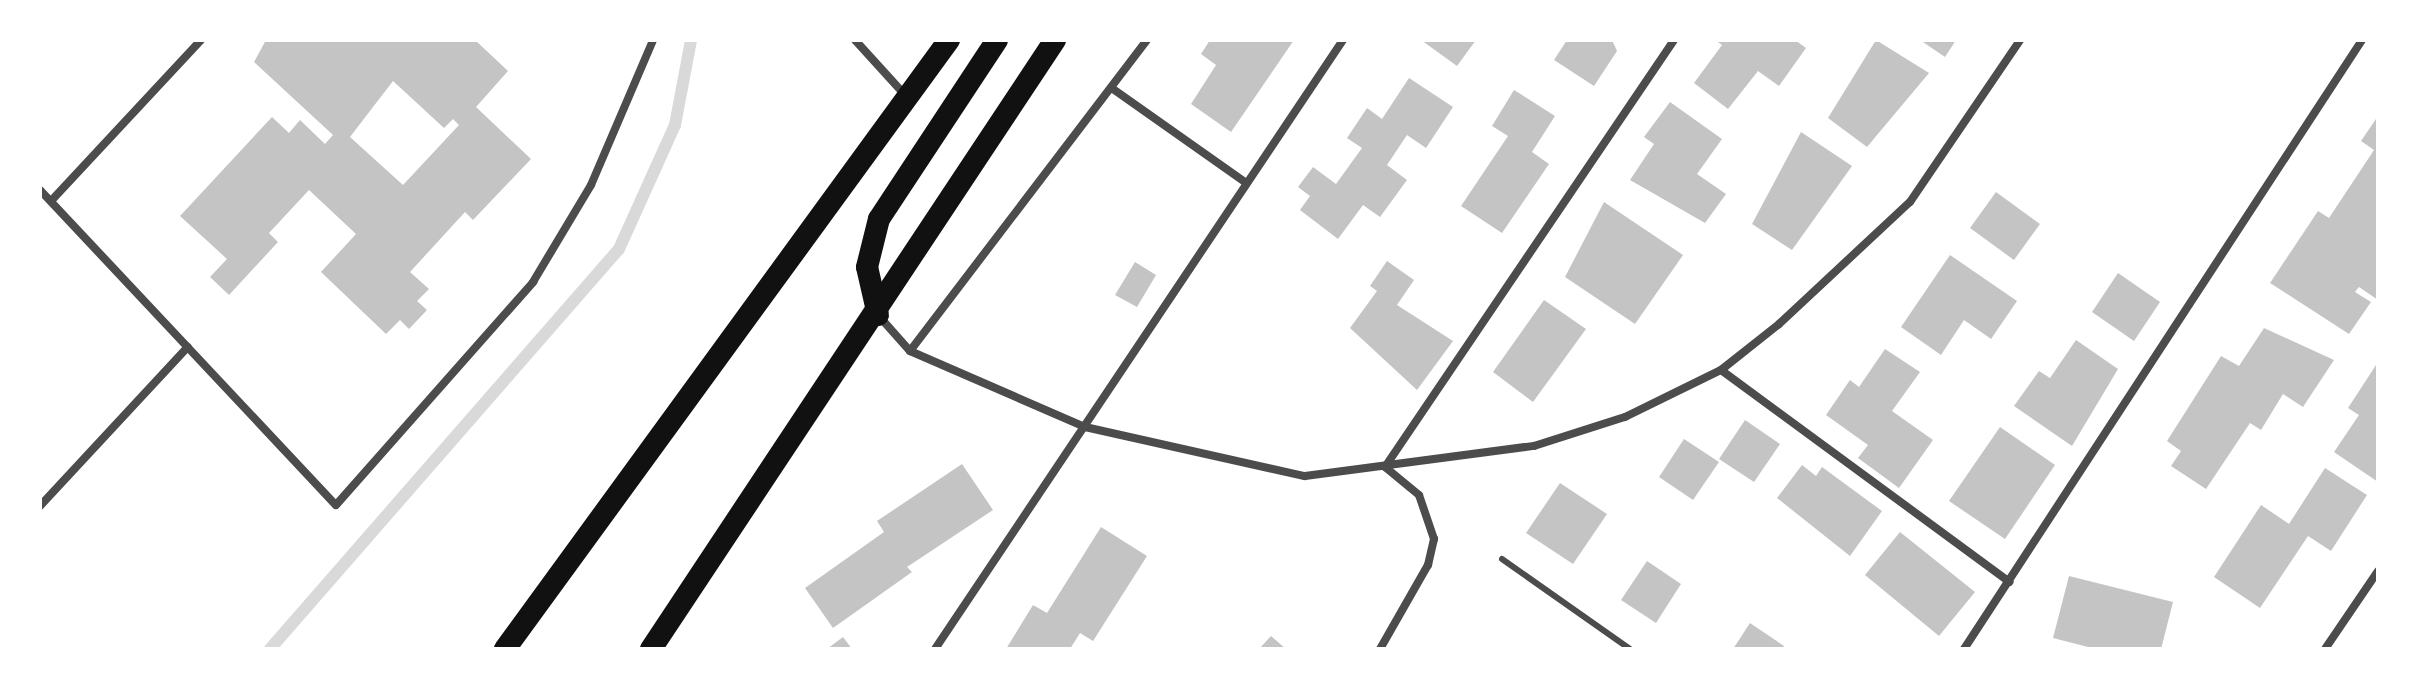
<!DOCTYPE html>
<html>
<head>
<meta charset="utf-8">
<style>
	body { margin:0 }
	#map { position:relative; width:2418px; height:689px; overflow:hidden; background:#fff; font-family:"PT Sans Narrow",sans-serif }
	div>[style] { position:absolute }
	.stream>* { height:12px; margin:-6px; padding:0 6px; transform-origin:6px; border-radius:6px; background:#d9d9d9 }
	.building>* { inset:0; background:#c4c4c4 }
	.service>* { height:6px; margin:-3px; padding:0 3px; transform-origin:3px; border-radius:3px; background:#4c4c4c }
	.minor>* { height:8px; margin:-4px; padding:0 4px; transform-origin:4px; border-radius:4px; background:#4c4c4c }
	.trunk>* { height:22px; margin:-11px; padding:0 11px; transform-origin:11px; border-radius:11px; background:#111 }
	span { translate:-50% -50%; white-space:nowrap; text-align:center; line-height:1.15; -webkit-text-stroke:6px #fff; paint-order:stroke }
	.frame { position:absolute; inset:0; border:42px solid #fff; pointer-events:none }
</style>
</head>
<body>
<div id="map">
	<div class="stream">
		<i style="left:270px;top:649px;width:531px;rotate:-48.9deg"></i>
		<i style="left:619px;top:249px;width:136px;rotate:-65.7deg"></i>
		<i style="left:675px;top:125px;width:86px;rotate:-79.3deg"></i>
	</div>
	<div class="building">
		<i style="clip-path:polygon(evenodd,266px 40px,475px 40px,508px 71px,476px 107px,531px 159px,473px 220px,465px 212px,410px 272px,429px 289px,417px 301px,427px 310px,409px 329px,400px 320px,386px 334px,321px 272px,356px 234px,309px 190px,269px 233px,278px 242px,229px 295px,210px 277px,227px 259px,180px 216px,272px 117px,289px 133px,300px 120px,325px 144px,333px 135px,254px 62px,266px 40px,393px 81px,444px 128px,453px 119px,459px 125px,403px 185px,350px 137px,393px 81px)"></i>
		<i style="clip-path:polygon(1210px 40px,1294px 40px,1231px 132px,1191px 104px,1216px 65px,1201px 54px)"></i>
		<i style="clip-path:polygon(1421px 40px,1476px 40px,1457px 66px)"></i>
		<i style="clip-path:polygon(1567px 40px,1612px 40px,1617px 51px,1594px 86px,1554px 60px)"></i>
		<i style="clip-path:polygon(1715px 40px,1795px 40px,1806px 48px,1779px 86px,1758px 71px,1728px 109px,1694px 83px,1722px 45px)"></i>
		<i style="clip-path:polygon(1876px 40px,1929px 73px,1867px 147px,1828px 118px)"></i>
		<i style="clip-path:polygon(1920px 40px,1956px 40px,1945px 57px)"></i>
		<i style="clip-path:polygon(1409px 78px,1453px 107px,1426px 148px,1407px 135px,1387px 165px,1407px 180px,1380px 217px,1363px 205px,1338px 239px,1300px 210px,1310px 196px,1298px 187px,1313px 167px,1336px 184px,1362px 148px,1347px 138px,1367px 108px,1382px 119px)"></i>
		<i style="clip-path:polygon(1514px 90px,1555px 116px,1532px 152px,1549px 164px,1502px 233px,1461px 206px,1508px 136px,1492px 126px)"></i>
		<i style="clip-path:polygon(1670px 102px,1722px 139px,1697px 174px,1726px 194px,1705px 223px,1630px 180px,1654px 144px,1644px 137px)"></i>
		<i style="clip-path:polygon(2378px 116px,2378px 300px,2359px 287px,2355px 292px,2371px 302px,2349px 334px,2270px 283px,2318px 211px,2329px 218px,2374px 150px,2361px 141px)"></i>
		<i style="clip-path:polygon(1801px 132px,1852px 166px,1792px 250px,1752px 224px)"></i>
		<i style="clip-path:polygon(1996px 192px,2040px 224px,2014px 260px,1970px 228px)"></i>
		<i style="clip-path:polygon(1604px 202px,1683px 255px,1635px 324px,1565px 277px)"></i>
		<i style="clip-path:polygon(1950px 255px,2017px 301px,1991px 339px,1964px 320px,1941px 355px,1901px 327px)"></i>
		<i style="clip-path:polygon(1387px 261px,1414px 280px,1397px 305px,1453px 341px,1417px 390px,1350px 328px,1377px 291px,1370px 286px)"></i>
		<i style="clip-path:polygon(1135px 262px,1156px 275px,1137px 307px,1115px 295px)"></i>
		<i style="clip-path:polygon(2118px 273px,2160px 302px,2134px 341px,2092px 312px)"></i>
		<i style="clip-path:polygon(1544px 300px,1586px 329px,1533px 402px,1493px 372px)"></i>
		<i style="clip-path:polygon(2264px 328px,2334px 360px,2303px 407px,2283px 394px,2261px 430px,2250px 423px,2206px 489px,2171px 466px,2181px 451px,2167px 441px,2221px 356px,2239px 366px)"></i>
		<i style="clip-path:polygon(2076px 340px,2118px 369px,2072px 446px,2014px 406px,2039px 371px,2050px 378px)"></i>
		<i style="clip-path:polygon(1885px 349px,1920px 372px,1892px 411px,1933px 440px,1899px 488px,1858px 458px,1868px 445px,1826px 415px,1850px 380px,1859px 387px)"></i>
		<i style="clip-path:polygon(2378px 362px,2378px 482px,2334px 452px,2359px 415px,2348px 408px)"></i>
		<i style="clip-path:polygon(1745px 420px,1780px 444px,1754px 482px,1719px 459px)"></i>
		<i style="clip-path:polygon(2000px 427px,2055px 465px,2005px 539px,1949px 501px)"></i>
		<i style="clip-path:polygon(1684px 439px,1719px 462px,1693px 500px,1659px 477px)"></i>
		<i style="clip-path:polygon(962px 464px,993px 510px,907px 567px,912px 572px,833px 628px,805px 588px,884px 532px,877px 521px)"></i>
		<i style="clip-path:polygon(1802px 465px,1816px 476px,1822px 467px,1882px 511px,1850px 556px,1777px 498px)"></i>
		<i style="clip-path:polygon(2325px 468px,2367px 495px,2331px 551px,2308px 536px,2260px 608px,2214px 577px,2261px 505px,2289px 524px)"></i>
		<i style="clip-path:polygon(1560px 483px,1607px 514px,1573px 564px,1526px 533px)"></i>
		<i style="clip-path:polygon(1101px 527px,1147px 556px,1093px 641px,1080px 633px,1070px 649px,1006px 649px,1033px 605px,1047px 613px)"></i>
		<i style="clip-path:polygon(1900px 532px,1975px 592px,1939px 636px,1865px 575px)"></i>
		<i style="clip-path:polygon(1647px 561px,1681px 584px,1656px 623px,1621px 600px)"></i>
		<i style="clip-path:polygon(2069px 576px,2173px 602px,2161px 649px,2096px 649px,2053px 638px)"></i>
		<i style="clip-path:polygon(1750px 623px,1784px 646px,1782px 649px,1733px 649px)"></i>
		<i style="clip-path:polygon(1271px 636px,1286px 649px,1259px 649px)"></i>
		<i style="clip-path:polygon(843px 637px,852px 649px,827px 649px)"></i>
	</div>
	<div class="service">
		<i style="left:1502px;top:559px;width:156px;rotate:35.1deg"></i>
	</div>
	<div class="minor">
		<i style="left:855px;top:40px;width:76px;rotate:47.7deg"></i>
		<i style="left:1113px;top:89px;width:161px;rotate:35.2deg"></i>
		<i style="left:40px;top:190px;width:432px;rotate:46.8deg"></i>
		<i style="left:336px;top:505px;width:298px;rotate:-48.5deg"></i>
		<i style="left:533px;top:282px;width:113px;rotate:-59.1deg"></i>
		<i style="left:591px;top:185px;width:158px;rotate:-66.8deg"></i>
		<i style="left:51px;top:201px;width:220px;rotate:-47deg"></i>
		<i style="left:878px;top:315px;width:48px;rotate:48.4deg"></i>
		<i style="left:910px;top:351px;width:191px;rotate:23.5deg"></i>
		<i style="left:1085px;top:427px;width:225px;rotate:12.6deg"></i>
		<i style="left:1305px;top:476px;width:231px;rotate:-7.5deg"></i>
		<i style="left:1534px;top:446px;width:96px;rotate:-17.7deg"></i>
		<i style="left:1625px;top:417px;width:107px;rotate:-26.1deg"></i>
		<i style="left:1721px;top:370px;width:74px;rotate:-38.4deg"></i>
		<i style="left:1779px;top:324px;width:179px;rotate:-43deg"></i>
		<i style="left:1910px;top:202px;width:196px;rotate:-55.8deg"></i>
		<i style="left:910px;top:351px;width:391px;rotate:-52.7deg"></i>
		<i style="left:1721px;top:370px;width:358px;rotate:36.3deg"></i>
		<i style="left:40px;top:506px;width:217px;rotate:-47.1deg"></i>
		<i style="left:935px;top:649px;width:733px;rotate:-56.18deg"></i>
		<i style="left:1380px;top:649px;width:97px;rotate:-60.3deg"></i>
		<i style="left:1428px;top:565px;width:27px;rotate:-77deg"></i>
		<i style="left:1434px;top:539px;width:46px;rotate:-108.8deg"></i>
		<i style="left:1419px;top:495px;width:44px;rotate:-140.5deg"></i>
		<i style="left:1385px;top:467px;width:516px;rotate:-55.91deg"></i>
		<i style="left:1964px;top:649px;width:728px;rotate:-56.83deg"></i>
		<i style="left:2325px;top:649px;width:94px;rotate:-55.8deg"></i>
	</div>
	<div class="trunk">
		<i style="left:878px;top:315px;width:49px;rotate:-102.9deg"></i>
		<i style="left:867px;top:267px;width:49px;rotate:-76deg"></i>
		<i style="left:879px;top:219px;width:214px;rotate:-56.6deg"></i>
		<i style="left:505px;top:649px;width:754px;rotate:-53.91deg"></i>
		<i style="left:651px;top:649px;width:731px;rotate:-56.44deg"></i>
	</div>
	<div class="frame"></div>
</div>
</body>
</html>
